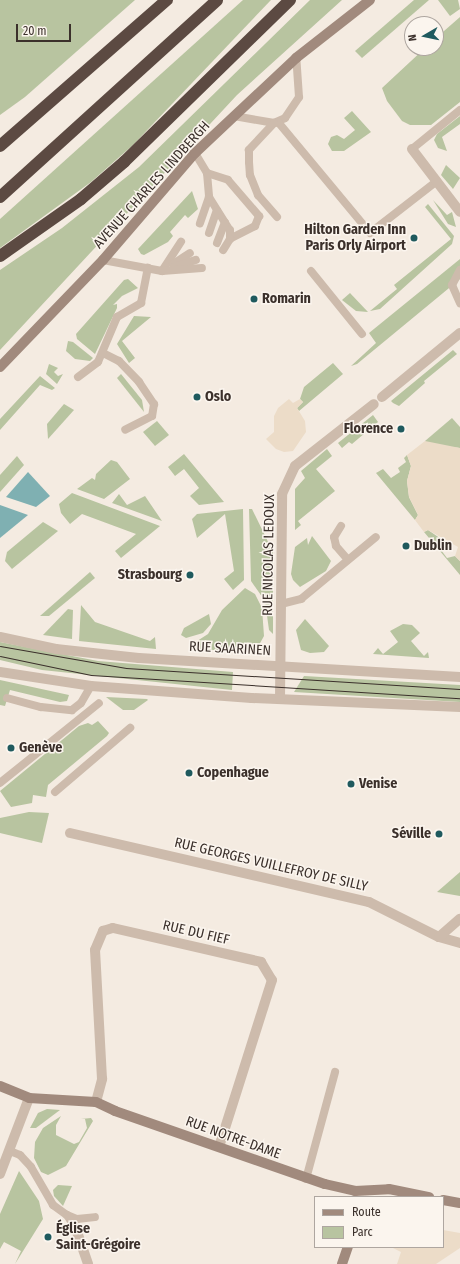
<!DOCTYPE html>
<html>
<head>
<meta charset="utf-8">
<style>
	body { margin:0 }
	#map { position:relative; width:460px; height:1264px; overflow:hidden; background:#f4ebe1; font-family:"Fira Sans Condensed",sans-serif }
	div>[style] { position:absolute }
	.green>* { inset:0; background:#b8c4a0 }
	.plaza>* { inset:0; background:#ecdcc8 }
	.water>* { inset:0; background:#7fb0b2 }
	.lane>* { height:8px; margin:-4px; padding:0 4px; transform-origin:4px; border-radius:4px; background:#cdbbac }
	.street>* { height:10px; margin:-5px; padding:0 5px; transform-origin:5px; border-radius:5px; background:#cdbbac }
	.secondary>* { height:10px; margin:-5px; padding:0 5px; transform-origin:5px; border-radius:5px; background:#a18a7d }
	.highway>* { height:12px; margin:-6px; padding:0 6px; transform-origin:6px; border-radius:6px; background:#5c4a42 }
	.tram>* { height:1px; margin:-0.5px; padding:0 0.5px; transform-origin:0.5px; border-radius:0.5px; background:#3b302b }
	.dots>* { width:11px; height:11px; translate:-50% -50%; box-sizing:border-box; border:2px solid #fbf5ee; border-radius:50% }
	span { translate:-50% -50%; white-space:nowrap; text-align:center; line-height:1.15; -webkit-text-stroke:3px #fbf5ee; paint-order:stroke }
	.street-label { font-size:14px; color:#3b302b }
	.poi-label { font-size:14px; color:#3b302b; font-weight:700 }
	.right { translate:-100% -50%; text-align:right }
	.left { translate:0 -50%; text-align:left }
	.legend { position:absolute; left:314px; top:1196px; width:130px; height:52px; box-sizing:border-box; background:#fbf5ee; border:1px solid #aea6a0; margin:0; padding:5px 7px; list-style:none; font-size:12px; color:#3b302b }
	.legend li { display:flex; align-items:center; gap:8px; height:20px }
	.legend b { width:20px; border:1px solid #aea6a0 }
	.north { position:absolute; left:404px; top:16px; width:40px; height:40px; box-sizing:border-box; background:#fbf5ee; border:1px solid #aea6a0; border-radius:50%; rotate:261deg; font-size:11px; font-weight:700; line-height:16px; text-align:center; color:#3b302b }
	.north::after { content:''; display:block; margin:auto; width:14px; height:18px; background:#1f5a5e; clip-path:polygon(50% 0,100% 100%,50% 72%,0 100%) }
	.scale { position:absolute; left:16px; top:24px; width:55px; height:18px; box-sizing:border-box; border:2px solid #3b302b; border-top:0; padding-left:5px; font-size:12px; line-height:14px; white-space:nowrap; color:#3b302b; -webkit-text-stroke:3px #fbf5ee; paint-order:stroke }
</style>
</head>
<body>
<div id="map">
	<div class="green">
		<i style="clip-path:polygon(0 0,135px 0,25px 97px,0 115px)"></i>
		<i style="clip-path:polygon(243px 0,271px 0,133px 145px,91px 182px,0 248px,0 219px)"></i>
		<i style="clip-path:polygon(310px 0,342px 0,237px 95px,0 350px,0 270px,62px 228px,139px 167px)"></i>
		<i style="clip-path:polygon(414px 0,429px 0,362px 58px,355px 51px)"></i>
		<i style="clip-path:polygon(438px 0,458px 0,460px 9px,450px 16px)"></i>
		<i style="clip-path:polygon(460px 17px,460px 102px,431px 125px,410px 125px,402px 121px,387px 101px,382px 88px,425px 48px,436px 48px,436px 38px)"></i>
		<i style="clip-path:polygon(352px 111px,371px 132px,344px 151px,332px 151px,328px 144px,331px 137px,337px 135px,344px 139px,355px 130px,344px 118px)"></i>
		<i style="clip-path:polygon(460px 116px,460px 124px,442px 137px,447px 151px,438px 148px,434px 140px,437px 134px)"></i>
		<i style="clip-path:polygon(446px 165px,460px 178px,453px 189px,441px 175px)"></i>
		<i style="clip-path:polygon(192px 191px,198px 209px,188px 218px,185px 215px,170px 232px,173px 236px,168px 242px,144px 255px,141px 254px,138px 249px)"></i>
		<i style="clip-path:polygon(433px 200px,447px 215px,452px 212px,456px 227px,448px 224px)"></i>
		<i style="clip-path:polygon(428px 204px,454px 236px,452px 244px,380px 309px,370px 311px,397px 289px,394px 285px,451px 239px,425px 207px)"></i>
		<i style="clip-path:polygon(460px 259px,460px 279px,357px 364px,351px 366px,376px 343px,369px 333px)"></i>
		<i style="clip-path:polygon(128px 279px,138px 288px,122px 296px,113px 305px,117px 304px,117px 308px,95px 354px,77px 339px,76px 334px,124px 280px)"></i>
		<i style="clip-path:polygon(350px 293px,368px 312px,356px 311px,342px 300px)"></i>
		<i style="clip-path:polygon(134px 316px,151px 317px,122px 341px,135px 358px,129px 363px,117px 344px)"></i>
		<i style="clip-path:polygon(68px 341px,73px 342px,93px 358px,90px 361px,75px 359px,66px 351px)"></i>
		<i style="clip-path:polygon(453px 350px,457px 354px,424px 381px,425px 383px,399px 406px,393px 403px,391px 401px)"></i>
		<i style="clip-path:polygon(333px 363px,343px 374px,299px 411px,297px 408px,303px 402px,300px 399px,304px 387px)"></i>
		<i style="clip-path:polygon(49px 364px,58px 368px,54px 372px,58px 376px,63px 374px,57px 384px,46px 374px)"></i>
		<i style="clip-path:polygon(121px 374px,142px 400px,144px 412px,117px 378px)"></i>
		<i style="clip-path:polygon(40px 376px,55px 388px,52px 390px,40px 385px,0 430px,0 419px)"></i>
		<i style="clip-path:polygon(64px 404px,74px 410px,48px 439px,47px 424px)"></i>
		<i style="clip-path:polygon(373px 415px,378px 422px,352px 444px,349px 442px,342px 448px,338px 443px)"></i>
		<i style="clip-path:polygon(452px 418px,460px 427px,460px 448px,426px 444px,425px 441px)"></i>
		<i style="clip-path:polygon(157px 421px,169px 435px,155px 446px,143px 432px)"></i>
		<i style="clip-path:polygon(327px 449px,332px 456px,316px 469px,335px 491px,298px 521px,301px 525px,295px 530px,295px 489px,305px 478px,301px 471px)"></i>
		<i style="clip-path:polygon(184px 454px,224px 502px,199px 505px,190px 496px,199px 488px,184px 469px,175px 476px,168px 467px)"></i>
		<i style="clip-path:polygon(407px 455px,411px 466px,407px 481px,409px 497px,418px 515px,415px 520px,376px 473px,383px 469px,391px 478px,400px 472px,398px 468px,406px 462px,404px 458px)"></i>
		<i style="clip-path:polygon(17px 456px,24px 465px,0 492px,0 475px)"></i>
		<i style="clip-path:polygon(111px 460px,117px 462px,130px 479px,104px 499px,77px 489px,92px 478px,95px 480px,96px 474px)"></i>
		<i style="clip-path:polygon(72px 493px,160px 526px,121px 558px,115px 551px,136px 534px,82px 514px,70px 524px,61px 513px,59px 504px)"></i>
		<i style="clip-path:polygon(119px 494px,127px 505px,145px 496px,162px 521px,112px 503px)"></i>
		<i style="clip-path:polygon(243px 509px,244px 580px,233px 590px,224px 579px,234px 571px,225px 514px,197px 538px,192px 519px,197px 514px)"></i>
		<i style="clip-path:polygon(249px 509px,252px 509px,273px 552px,273px 634px,269px 630px,265px 601px,251px 581px)"></i>
		<i style="clip-path:polygon(43px 522px,58px 531px,12px 569px,5px 561px,7px 552px)"></i>
		<i style="clip-path:polygon(428px 530px,447px 543px,441px 550px,447px 558px,455px 556px,460px 561px,460px 575px,424px 532px)"></i>
		<i style="clip-path:polygon(312px 536px,331px 561px,326px 571px,300px 587px,293px 580px,291px 574px,295px 547px,307px 538px,308px 545px)"></i>
		<i style="clip-path:polygon(90px 572px,95px 578px,49px 616px,40px 616px)"></i>
		<i style="clip-path:polygon(245px 588px,255px 594px,262px 608px,264px 636px,259px 645px,245px 650px,189px 650px,194px 643px,208px 634px,222px 610px)"></i>
		<i style="clip-path:polygon(81px 605px,95px 622px,150px 641px,155px 637px,156px 649px,79px 641px)"></i>
		<i style="clip-path:polygon(68px 609px,73px 610px,72px 639px,43px 635px)"></i>
		<i style="clip-path:polygon(209px 614px,211px 624px,203px 633px,186px 638px,181px 635px,184px 628px)"></i>
		<i style="clip-path:polygon(305px 619px,329px 646px,324px 652px,310px 653px,301px 650px,296px 630px)"></i>
		<i style="clip-path:polygon(403px 624px,412px 625px,420px 633px,411px 641px,424px 656px,428px 652px,429px 658px,373px 654px,378px 648px,383px 654px,398px 642px,390px 631px)"></i>
		<i style="clip-path:polygon(0 642px,98px 661px,233px 672px,232px 690px,42px 670px,0 660px)"></i>
		<i style="clip-path:polygon(304px 676px,460px 685px,460px 702px,294px 692px)"></i>
		<i style="clip-path:polygon(0 680px,69px 695px,67px 701px,60px 702px,10px 690px,5px 706px,0 705px)"></i>
		<i style="clip-path:polygon(106px 697px,147px 699px,148px 700px,134px 710px,123px 710px)"></i>
		<i style="clip-path:polygon(98px 721px,109px 733px,107px 736px,48px 785px,46px 797px,33px 795px,32px 803px,11px 807px,0 791px,79px 726px,88px 723px,92px 725px)"></i>
		<i style="clip-path:polygon(29px 812px,49px 813px,42px 843px,0 833px,0 818px)"></i>
		<i style="clip-path:polygon(460px 872px,460px 896px,437px 892px)"></i>
		<i style="clip-path:polygon(47px 1109px,60px 1110px,36px 1128px,30px 1128px,38px 1113px)"></i>
		<i style="clip-path:polygon(61px 1116px,56px 1125px,56px 1135px,74px 1144px,79px 1142px,87px 1128px,85px 1119px,81px 1119px,91px 1118px,93px 1121px,66px 1166px,48px 1175px,41px 1172px,34px 1158px,35px 1142px,43px 1128px)"></i>
		<i style="clip-path:polygon(19px 1171px,39px 1201px,43px 1219px,15px 1264px,21px 1251px,4px 1242px,0 1249px,0 1214px)"></i>
		<i style="clip-path:polygon(58px 1185px,72px 1186px,63px 1206px,54px 1196px,53px 1190px)"></i>
	</div>
	<div class="plaza">
		<i style="clip-path:polygon(289px 399px,293px 403px,300px 399px,303px 402px,297px 408px,305px 421px,306px 432px,293px 451px,284px 452px,276px 449px,266px 439px,274px 432px,274px 416px,278px 408px)"></i>
		<i style="clip-path:polygon(425px 441px,460px 448px,460px 561px,455px 556px,458px 547px,428px 530px,424px 532px,415px 520px,418px 515px,409px 497px,407px 481px,411px 466px,407px 455px)"></i>
		<i style="clip-path:polygon(443px 1230px,460px 1233px,460px 1248px,436px 1264px,397px 1264px,401px 1252px,391px 1247px,443px 1247px)"></i>
	</div>
	<div class="water">
		<i style="clip-path:polygon(28px 472px,50px 496px,36px 507px,6px 497px)"></i>
		<i style="clip-path:polygon(0 505px,28px 515px,0 538px)"></i>
	</div>
	<div class="lane">
		<i style="left:234px;top:116px;width:41px;rotate:9.9deg"></i>
		<i style="left:274px;top:123px;width:12px;rotate:-24deg"></i>
		<i style="left:285px;top:118px;width:25px;rotate:-56deg"></i>
		<i style="left:299px;top:97px;width:39px;rotate:-94deg"></i>
		<i style="left:278px;top:122px;width:144px;rotate:50.3deg"></i>
		<i style="left:370px;top:233px;width:85px;rotate:-37.8deg"></i>
		<i style="left:274px;top:123px;width:37px;rotate:133deg"></i>
		<i style="left:249px;top:150px;width:12px;rotate:90deg"></i>
		<i style="left:249px;top:162px;width:13px;rotate:86deg"></i>
		<i style="left:250px;top:175px;width:22px;rotate:68deg"></i>
		<i style="left:258px;top:195px;width:29px;rotate:49deg"></i>
		<i style="left:412px;top:149px;width:62px;rotate:-39.1deg"></i>
		<i style="left:195px;top:153px;width:23px;rotate:59deg"></i>
		<i style="left:207px;top:173px;width:24px;rotate:85deg"></i>
		<i style="left:209px;top:197px;width:28px;rotate:109deg"></i>
		<i style="left:207px;top:173px;width:22px;rotate:18deg"></i>
		<i style="left:228px;top:180px;width:48px;rotate:49.3deg"></i>
		<i style="left:259px;top:216px;width:11px;rotate:112deg"></i>
		<i style="left:255px;top:226px;width:28px;rotate:153deg"></i>
		<i style="left:209px;top:197px;width:39px;rotate:58deg"></i>
		<i style="left:230px;top:230px;width:9px;rotate:90deg"></i>
		<i style="left:230px;top:239px;width:13px;rotate:122deg"></i>
		<i style="left:209px;top:233px;width:24px;rotate:-71deg"></i>
		<i style="left:217px;top:243px;width:22px;rotate:-69deg"></i>
		<i style="left:103px;top:260px;width:60px;rotate:10.6deg"></i>
		<i style="left:162px;top:271px;width:35px;rotate:-57deg"></i>
		<i style="left:173px;top:264px;width:20px;rotate:-33deg"></i>
		<i style="left:174px;top:267px;width:23px;rotate:-18deg"></i>
		<i style="left:460px;top:270px;width:17px;rotate:118deg"></i>
		<i style="left:452px;top:285px;width:20px;rotate:66deg"></i>
		<i style="left:162px;top:271px;width:40px;rotate:-4.3deg"></i>
		<i style="left:311px;top:271px;width:81px;rotate:51deg"></i>
		<i style="left:103px;top:353px;width:18px;rotate:27deg"></i>
		<i style="left:119px;top:361px;width:29px;rotate:46deg"></i>
		<i style="left:139px;top:382px;width:27px;rotate:56deg"></i>
		<i style="left:154px;top:404px;width:12px;rotate:99deg"></i>
		<i style="left:152px;top:416px;width:30px;rotate:153deg"></i>
		<i style="left:78px;top:377px;width:25px;rotate:-37deg"></i>
		<i style="left:98px;top:362px;width:49px;rotate:-67.1deg"></i>
		<i style="left:117px;top:317px;width:28px;rotate:-30deg"></i>
		<i style="left:141px;top:303px;width:36px;rotate:-79deg"></i>
		<i style="left:341px;top:526px;width:13px;rotate:122deg"></i>
		<i style="left:334px;top:537px;width:9px;rotate:77deg"></i>
		<i style="left:336px;top:546px;width:18px;rotate:49deg"></i>
		<i style="left:281px;top:604px;width:21px;rotate:-14deg"></i>
		<i style="left:301px;top:599px;width:97px;rotate:-39.6deg"></i>
		<i style="left:7px;top:698px;width:35px;rotate:15deg"></i>
		<i style="left:41px;top:707px;width:31px;rotate:6deg"></i>
		<i style="left:72px;top:710px;width:11px;rotate:-38deg"></i>
		<i style="left:81px;top:703px;width:20px;rotate:-60deg"></i>
		<i style="left:0;top:783px;width:127px;rotate:-38.9deg"></i>
		<i style="left:55px;top:792px;width:99px;rotate:-40.5deg"></i>
		<i style="left:10px;top:1151px;width:11px;rotate:22deg"></i>
		<i style="left:20px;top:1155px;width:16px;rotate:47deg"></i>
		<i style="left:31px;top:1167px;width:44px;rotate:59.9deg"></i>
		<i style="left:53px;top:1205px;width:17px;rotate:36deg"></i>
		<i style="left:67px;top:1215px;width:17px;rotate:57deg"></i>
		<i style="left:306px;top:1179px;width:111px;rotate:-74.8deg"></i>
		<i style="left:67px;top:1215px;width:11px;rotate:22deg"></i>
		<i style="left:77px;top:1219px;width:18px;rotate:-6deg"></i>
	</div>
	<div class="street">
		<i style="left:412px;top:149px;width:79px;rotate:52.7deg"></i>
		<i style="left:382px;top:397px;width:101px;rotate:-39.4deg"></i>
		<i style="left:0;top:637px;width:57px;rotate:12.1deg"></i>
		<i style="left:56px;top:649px;width:83px;rotate:6.2deg"></i>
		<i style="left:139px;top:658px;width:322px;rotate:3.4deg"></i>
		<i style="left:0;top:672px;width:92px;rotate:8.7deg"></i>
		<i style="left:91px;top:686px;width:161px;rotate:4.3deg"></i>
		<i style="left:252px;top:698px;width:208px;rotate:2.5deg"></i>
		<i style="left:280px;top:699px;width:205px;rotate:-89.4deg"></i>
		<i style="left:282px;top:494px;width:31px;rotate:-65deg"></i>
		<i style="left:295px;top:466px;width:100px;rotate:-38.1deg"></i>
		<i style="left:70px;top:833px;width:307px;rotate:13deg"></i>
		<i style="left:369px;top:902px;width:78px;rotate:26.6deg"></i>
		<i style="left:439px;top:937px;width:22px;rotate:16deg"></i>
		<i style="left:439px;top:937px;width:28px;rotate:-41deg"></i>
		<i style="left:96px;top:1102px;width:24px;rotate:-75deg"></i>
		<i style="left:102px;top:1079px;width:129px;rotate:-93.1deg"></i>
		<i style="left:95px;top:950px;width:21px;rotate:-67deg"></i>
		<i style="left:103px;top:931px;width:10px;rotate:-17deg"></i>
		<i style="left:113px;top:928px;width:152px;rotate:12.9deg"></i>
		<i style="left:261px;top:962px;width:21px;rotate:59deg"></i>
		<i style="left:272px;top:980px;width:175px;rotate:107.6deg"></i>
		<i style="left:0;top:1174px;width:81px;rotate:-69.1deg"></i>
		<i style="left:76px;top:1229px;width:37px;rotate:71deg"></i>
	</div>
	<div class="secondary">
		<i style="left:0;top:367px;width:149px;rotate:-46.1deg"></i>
		<i style="left:103px;top:260px;width:141px;rotate:-49.3deg"></i>
		<i style="left:195px;top:153px;width:139px;rotate:-43.2deg"></i>
		<i style="left:296px;top:58px;width:94px;rotate:-38.1deg"></i>
		<i style="left:0;top:1086px;width:31px;rotate:22deg"></i>
		<i style="left:29px;top:1098px;width:67px;rotate:3.4deg"></i>
		<i style="left:96px;top:1102px;width:21px;rotate:25deg"></i>
		<i style="left:115px;top:1111px;width:222px;rotate:19.2deg"></i>
		<i style="left:325px;top:1184px;width:31px;rotate:13deg"></i>
		<i style="left:355px;top:1191px;width:34px;rotate:-3deg"></i>
		<i style="left:389px;top:1189px;width:41px;rotate:11.3deg"></i>
		<i style="left:443px;top:1200px;width:17px;rotate:10deg"></i>
		<i style="left:342px;top:1264px;width:18px;rotate:-71deg"></i>
	</div>
	<div class="highway">
		<i style="left:0;top:146px;width:222px;rotate:-41.2deg"></i>
		<i style="left:0;top:197px;width:293px;rotate:-42.2deg"></i>
		<i style="left:0;top:256px;width:99px;rotate:-35.1deg"></i>
		<i style="left:81px;top:199px;width:57px;rotate:-40.7deg"></i>
		<i style="left:124px;top:162px;width:232px;rotate:-44.3deg"></i>
	</div>
	<div class="tram">
		<i style="left:0;top:646px;width:128px;rotate:9.9deg"></i>
		<i style="left:126px;top:668px;width:335px;rotate:3.6deg"></i>
		<i style="left:0;top:656px;width:93px;rotate:11.8deg"></i>
		<i style="left:91px;top:675px;width:370px;rotate:3.6deg"></i>
	</div>
	<div class="dots">
		<i style="left:414px;top:238px;background:#1f5a5e"></i>
		<i style="left:254px;top:299px;background:#1f5a5e"></i>
		<i style="left:197px;top:397px;background:#1f5a5e"></i>
		<i style="left:401px;top:429px;background:#1f5a5e"></i>
		<i style="left:406px;top:546px;background:#1f5a5e"></i>
		<i style="left:190px;top:575px;background:#1f5a5e"></i>
		<i style="left:11px;top:748px;background:#1f5a5e"></i>
		<i style="left:189px;top:773px;background:#1f5a5e"></i>
		<i style="left:351px;top:784px;background:#1f5a5e"></i>
		<i style="left:439px;top:834px;background:#1f5a5e"></i>
		<i style="left:48px;top:1237px;background:#1f5a5e"></i>
	</div>
	<div class="street-label">
		<span style="left:152px;top:185px;rotate:-48deg">AVENUE CHARLES LINDBERGH</span>
		<span style="left:269px;top:555px;rotate:-89deg">RUE NICOLAS LEDOUX</span>
		<span style="left:230px;top:649px;rotate:3deg">RUE SAARINEN</span>
		<span style="left:271px;top:865px;rotate:13deg">RUE GEORGES VUILLEFROY DE SILLY</span>
		<span style="left:196px;top:933px;rotate:13deg">RUE DU FIEF</span>
		<span style="left:233px;top:1138px;rotate:20deg">RUE NOTRE-DAME</span>
	</div>
	<div class="poi-label">
		<span class="right" style="left:406px;top:238px">Hilton Garden Inn<br>Paris Orly Airport</span>
		<span class="left" style="left:262px;top:299px">Romarin</span>
		<span class="left" style="left:205px;top:397px">Oslo</span>
		<span class="right" style="left:393px;top:429px">Florence</span>
		<span class="left" style="left:414px;top:546px">Dublin</span>
		<span class="right" style="left:182px;top:575px">Strasbourg</span>
		<span class="left" style="left:19px;top:748px">Genève</span>
		<span class="left" style="left:197px;top:773px">Copenhague</span>
		<span class="left" style="left:359px;top:784px">Venise</span>
		<span class="right" style="left:431px;top:834px">Séville</span>
		<span class="left" style="left:56px;top:1237px">Église<br>Saint-Grégoire</span>
	</div>
	<ul class="legend">
	<li><b style="height:5px;background:#a18a7d"></b>Route</li>
	<li><b style="height:11px;background:#b8c4a0"></b>Parc</li>
	</ul>
	<div class="north">N</div>
	<div class="scale">20 m</div>
</div>
</body>
</html>
